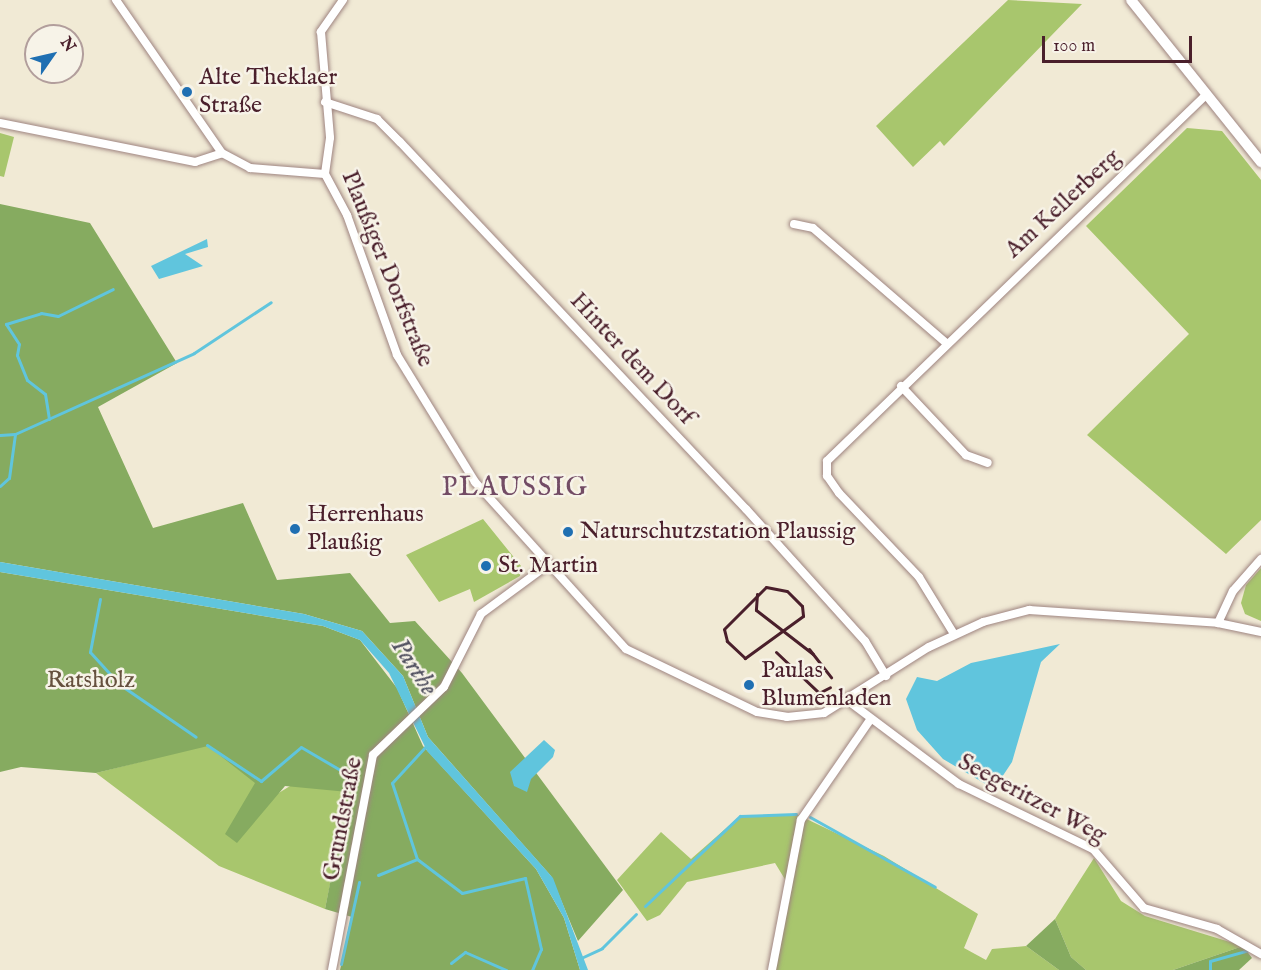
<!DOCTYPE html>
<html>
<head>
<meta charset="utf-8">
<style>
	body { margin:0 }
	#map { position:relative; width:1261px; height:970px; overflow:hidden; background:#f1ead5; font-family:"IM FELL English",serif }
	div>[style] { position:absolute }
	.green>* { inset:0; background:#a8c66d }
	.forest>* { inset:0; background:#86ab60 }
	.water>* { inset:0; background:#60c5dd }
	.stream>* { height:3px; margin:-1.5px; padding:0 1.5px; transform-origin:1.5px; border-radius:1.5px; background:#60c5dd }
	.roads { filter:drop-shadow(0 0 2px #9e8480) drop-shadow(0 0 2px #9e8480) }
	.street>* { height:8px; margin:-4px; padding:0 4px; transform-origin:4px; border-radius:4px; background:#fff }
	.secondary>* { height:10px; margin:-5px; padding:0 5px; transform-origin:5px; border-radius:5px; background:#fff }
	.rail>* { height:3px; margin:-1.5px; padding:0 1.5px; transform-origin:1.5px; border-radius:1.5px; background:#4a1f2b }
	.dots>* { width:16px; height:16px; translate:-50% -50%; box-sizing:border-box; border:3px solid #f7f3e8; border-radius:50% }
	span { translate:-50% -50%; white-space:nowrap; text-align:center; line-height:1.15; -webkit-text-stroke:5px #f7f3e8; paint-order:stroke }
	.poi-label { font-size:24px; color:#4a1f2b }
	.left { translate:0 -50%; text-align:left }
	.street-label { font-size:24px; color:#4a1f2b }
	.park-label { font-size:24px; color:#66513f }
	.water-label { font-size:26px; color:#515160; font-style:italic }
	.quarter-label { font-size:27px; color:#734c65; letter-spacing:1.5px }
	.north { position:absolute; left:24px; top:24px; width:60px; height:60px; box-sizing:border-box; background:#f7f3e8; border:2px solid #b29e9c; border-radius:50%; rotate:56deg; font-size:16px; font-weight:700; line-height:24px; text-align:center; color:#4a1f2b }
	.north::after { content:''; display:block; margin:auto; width:21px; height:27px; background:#1f6fb2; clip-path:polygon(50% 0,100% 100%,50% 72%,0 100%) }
	.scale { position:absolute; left:1042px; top:36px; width:150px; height:27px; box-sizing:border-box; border:3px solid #4a1f2b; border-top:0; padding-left:8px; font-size:18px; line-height:21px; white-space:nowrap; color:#4a1f2b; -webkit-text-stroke:4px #f7f3e8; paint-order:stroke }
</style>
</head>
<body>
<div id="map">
	<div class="green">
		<i style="clip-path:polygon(1008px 0,1082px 4px,944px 146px,940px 141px,913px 167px,876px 126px)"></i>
		<i style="clip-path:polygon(1187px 128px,1222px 131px,1261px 180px,1261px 520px,1226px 554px,1087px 435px,1189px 334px,1086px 226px)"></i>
		<i style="clip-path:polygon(0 133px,14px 137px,4px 177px,0 176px)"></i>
		<i style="clip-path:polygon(483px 519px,521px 566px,520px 576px,474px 602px,470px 589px,439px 602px,406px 555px)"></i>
		<i style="clip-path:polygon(1261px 568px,1261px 621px,1245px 614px,1241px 603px,1246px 585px)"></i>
		<i style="clip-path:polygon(207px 745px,277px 794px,295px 783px,349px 792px,325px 909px,219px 866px,96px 773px)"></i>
		<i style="clip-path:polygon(796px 814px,884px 856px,978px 914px,964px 948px,986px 960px,992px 949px,1026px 946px,1059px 970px,769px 970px,786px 881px,775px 863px,687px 882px,660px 915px,647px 921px,617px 880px,661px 832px,691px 859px,740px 816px)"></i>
		<i style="clip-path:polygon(1094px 858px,1121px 901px,1145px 916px,1243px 946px,1173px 970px,1086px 970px,1071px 957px,1055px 919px)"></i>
	</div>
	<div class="forest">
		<i style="clip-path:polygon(0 204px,90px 223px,177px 363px,98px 407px,153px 528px,243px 503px,277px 580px,350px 573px,390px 623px,415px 621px,462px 673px,623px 890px,578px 941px,551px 876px,428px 737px,403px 676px,362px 631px,304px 614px,0 562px)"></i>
		<i style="clip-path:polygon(0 572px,323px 626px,360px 640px,397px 688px,423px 746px,536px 869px,564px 918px,580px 970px,340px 970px,352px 917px,325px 909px,348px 792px,285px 786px,237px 843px,225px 834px,255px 783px,208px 746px,96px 773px,21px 767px,0 772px)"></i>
		<i style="clip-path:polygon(1055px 919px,1071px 957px,1086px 970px,1059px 970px,1026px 946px)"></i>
		<i style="clip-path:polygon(1243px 946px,1252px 958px,1239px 970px,1173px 970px)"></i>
	</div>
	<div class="water">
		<i style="clip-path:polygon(207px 239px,208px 247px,185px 254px,203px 266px,159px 279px,151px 266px)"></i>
		<i style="clip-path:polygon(0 562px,304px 614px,362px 631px,403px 676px,428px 737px,553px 878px,588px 970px,580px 970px,564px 918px,536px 869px,427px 751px,389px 673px,360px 640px,323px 626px,0 572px)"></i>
		<i style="clip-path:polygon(1060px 644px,1041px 662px,1012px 762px,994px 789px,943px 759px,917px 730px,906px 699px,917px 677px,937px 681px,971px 663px)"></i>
		<i style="clip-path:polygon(544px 740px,555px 750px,553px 757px,531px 779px,527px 792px,514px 786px,510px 772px)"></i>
	</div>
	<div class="stream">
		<i style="left:49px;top:419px;width:25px;rotate:-99deg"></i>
		<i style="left:45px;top:394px;width:23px;rotate:-142deg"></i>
		<i style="left:27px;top:380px;width:27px;rotate:-112deg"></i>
		<i style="left:17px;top:355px;width:11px;rotate:-80deg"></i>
		<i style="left:19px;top:344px;width:24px;rotate:-123deg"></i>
		<i style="left:6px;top:324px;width:37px;rotate:-17deg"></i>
		<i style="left:41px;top:313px;width:17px;rotate:10deg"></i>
		<i style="left:58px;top:316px;width:61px;rotate:-26.1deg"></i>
		<i style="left:0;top:435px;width:15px;rotate:-4deg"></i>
		<i style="left:0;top:486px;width:12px;rotate:-42deg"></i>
		<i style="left:9px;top:478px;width:44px;rotate:-82.2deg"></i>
		<i style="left:15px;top:434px;width:196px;rotate:-24.3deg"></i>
		<i style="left:194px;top:353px;width:92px;rotate:-33.5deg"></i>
		<i style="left:100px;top:599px;width:54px;rotate:100.7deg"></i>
		<i style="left:90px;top:652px;width:43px;rotate:47.8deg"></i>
		<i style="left:119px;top:684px;width:93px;rotate:34.5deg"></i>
		<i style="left:207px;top:745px;width:65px;rotate:33.7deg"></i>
		<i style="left:261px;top:781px;width:52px;rotate:-40.4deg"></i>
		<i style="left:301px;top:747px;width:53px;rotate:30.4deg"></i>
		<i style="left:426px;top:746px;width:50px;rotate:132.6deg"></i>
		<i style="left:392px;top:783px;width:80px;rotate:71.8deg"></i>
		<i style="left:417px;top:859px;width:56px;rotate:37.1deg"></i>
		<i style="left:462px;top:893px;width:65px;rotate:-13.4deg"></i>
		<i style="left:525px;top:878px;width:73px;rotate:77.3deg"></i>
		<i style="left:541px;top:949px;width:23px;rotate:113deg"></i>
		<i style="left:810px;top:817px;width:143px;rotate:29.2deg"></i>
		<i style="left:378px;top:875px;width:42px;rotate:-22.3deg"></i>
		<i style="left:645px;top:906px;width:131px;rotate:-43.5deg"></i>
		<i style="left:740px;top:816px;width:56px;rotate:-2deg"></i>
		<i style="left:581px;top:958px;width:23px;rotate:-25deg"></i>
		<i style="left:602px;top:948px;width:48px;rotate:-45deg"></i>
		<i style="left:451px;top:963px;width:18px;rotate:-38deg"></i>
		<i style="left:465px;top:952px;width:45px;rotate:23.7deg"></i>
		<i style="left:341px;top:964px;width:84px;rotate:-77.6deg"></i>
		<i style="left:1210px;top:970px;width:9px;rotate:-90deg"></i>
		<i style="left:1210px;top:961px;width:41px;rotate:-15.8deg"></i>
	</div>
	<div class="roads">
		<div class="street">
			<i style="left:116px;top:0;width:186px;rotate:55.3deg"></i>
			<i style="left:222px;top:153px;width:32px;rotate:28deg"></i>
			<i style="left:250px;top:168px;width:75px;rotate:4.6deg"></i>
			<i style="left:343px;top:0;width:39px;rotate:125deg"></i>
			<i style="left:321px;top:32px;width:106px;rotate:85.1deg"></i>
			<i style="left:330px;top:138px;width:36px;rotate:98deg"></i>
			<i style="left:325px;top:174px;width:47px;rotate:61.8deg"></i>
			<i style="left:347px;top:215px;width:149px;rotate:70.3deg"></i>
			<i style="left:397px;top:355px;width:149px;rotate:58.4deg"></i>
			<i style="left:475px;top:482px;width:225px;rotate:47.9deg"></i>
			<i style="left:626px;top:649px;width:145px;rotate:25.7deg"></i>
			<i style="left:757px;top:712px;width:30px;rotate:9deg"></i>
			<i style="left:787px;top:717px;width:37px;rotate:-6deg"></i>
			<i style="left:824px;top:713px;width:124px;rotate:-32.2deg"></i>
			<i style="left:929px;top:647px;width:60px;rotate:-24.8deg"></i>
			<i style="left:983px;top:622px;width:48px;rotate:-14.6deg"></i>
			<i style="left:1029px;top:610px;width:189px;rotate:3.9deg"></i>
			<i style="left:1218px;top:623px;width:44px;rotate:11.8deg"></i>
			<i style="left:325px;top:102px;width:55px;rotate:18.1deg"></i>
			<i style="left:377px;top:119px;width:33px;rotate:45deg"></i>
			<i style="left:400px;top:142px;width:504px;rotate:46.69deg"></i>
			<i style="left:746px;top:509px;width:178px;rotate:48deg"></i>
			<i style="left:865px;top:641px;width:41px;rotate:59deg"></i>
			<i style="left:0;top:123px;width:199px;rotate:11.3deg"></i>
			<i style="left:195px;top:162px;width:28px;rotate:-18deg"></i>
			<i style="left:794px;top:224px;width:19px;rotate:12deg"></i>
			<i style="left:813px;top:228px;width:174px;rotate:40.8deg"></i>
			<i style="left:901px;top:386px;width:95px;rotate:46.7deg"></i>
			<i style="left:966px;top:455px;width:23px;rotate:20deg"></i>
			<i style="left:1218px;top:623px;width:35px;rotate:-65deg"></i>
			<i style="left:1233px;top:591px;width:43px;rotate:-48.8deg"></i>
			<i style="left:954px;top:634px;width:67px;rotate:-121.6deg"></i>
			<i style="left:919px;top:577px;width:116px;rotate:-133.6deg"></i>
			<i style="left:839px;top:493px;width:21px;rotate:-125deg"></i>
			<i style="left:827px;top:476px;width:15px;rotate:-90deg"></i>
			<i style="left:827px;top:461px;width:528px;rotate:-44deg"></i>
			<i style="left:847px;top:700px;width:140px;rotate:36.9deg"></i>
			<i style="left:959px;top:784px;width:149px;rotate:25.9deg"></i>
			<i style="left:1093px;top:849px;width:78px;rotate:49.2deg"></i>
			<i style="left:1144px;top:908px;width:76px;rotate:16deg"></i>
			<i style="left:1217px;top:929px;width:51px;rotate:29.6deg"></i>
			<i style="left:332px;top:970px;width:219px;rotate:-79.2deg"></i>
			<i style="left:373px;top:755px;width:98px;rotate:-43.8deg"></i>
			<i style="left:444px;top:687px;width:82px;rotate:-63.1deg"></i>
			<i style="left:481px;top:614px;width:81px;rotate:-36.4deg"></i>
			<i style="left:772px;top:970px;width:153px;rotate:-79.1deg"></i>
			<i style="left:801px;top:820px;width:121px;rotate:-55.4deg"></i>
		</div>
		<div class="secondary">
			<i style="left:1131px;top:0;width:208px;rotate:51.3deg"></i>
		</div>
	</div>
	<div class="rail">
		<i style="left:766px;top:587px;width:21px;rotate:11deg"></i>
		<i style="left:787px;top:591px;width:21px;rotate:45deg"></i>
		<i style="left:802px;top:606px;width:10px;rotate:84deg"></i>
		<i style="left:803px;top:616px;width:72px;rotate:144.1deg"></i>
		<i style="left:745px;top:658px;width:25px;rotate:-137deg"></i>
		<i style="left:727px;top:641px;width:12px;rotate:-104deg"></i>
		<i style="left:724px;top:629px;width:59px;rotate:-45deg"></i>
		<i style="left:757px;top:594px;width:16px;rotate:94deg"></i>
		<i style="left:756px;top:610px;width:72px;rotate:37.7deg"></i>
		<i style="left:809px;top:649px;width:36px;rotate:52deg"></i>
		<i style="left:776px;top:652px;width:59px;rotate:43.6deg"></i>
		<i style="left:805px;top:700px;width:28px;rotate:-27deg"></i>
	</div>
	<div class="dots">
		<i style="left:187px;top:92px;background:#1f6fb2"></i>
		<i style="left:295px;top:529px;background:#1f6fb2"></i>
		<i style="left:568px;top:532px;background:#1f6fb2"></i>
		<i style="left:486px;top:566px;background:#1f6fb2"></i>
		<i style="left:749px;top:685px;background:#1f6fb2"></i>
	</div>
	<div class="poi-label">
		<span class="left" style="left:199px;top:92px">Alte Theklaer<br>Straße</span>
		<span class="left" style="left:307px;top:529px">Herrenhaus<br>Plaußig</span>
		<span class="left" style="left:580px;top:532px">Naturschutzstation Plaussig</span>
		<span class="left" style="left:498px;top:566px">St. Martin</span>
		<span class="left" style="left:761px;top:685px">Paulas<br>Blumenladen</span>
	</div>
	<div class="street-label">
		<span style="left:1063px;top:204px;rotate:-43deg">Am Kellerberg</span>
		<span style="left:387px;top:269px;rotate:68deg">Plaußiger Dorfstraße</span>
		<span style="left:632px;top:359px;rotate:47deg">Hinter dem Dorf</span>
		<span style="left:1032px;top:799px;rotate:28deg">Seegeritzer Weg</span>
		<span style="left:343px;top:819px;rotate:-79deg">Grundstraße</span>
	</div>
	<div class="park-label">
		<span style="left:91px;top:681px">Ratsholz</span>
	</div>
	<div class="water-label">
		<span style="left:414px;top:667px;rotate:57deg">Parthe</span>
	</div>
	<div class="quarter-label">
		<span style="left:515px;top:489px">PLAUSSIG</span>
	</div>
	<div class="north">N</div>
	<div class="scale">100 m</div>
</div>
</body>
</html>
